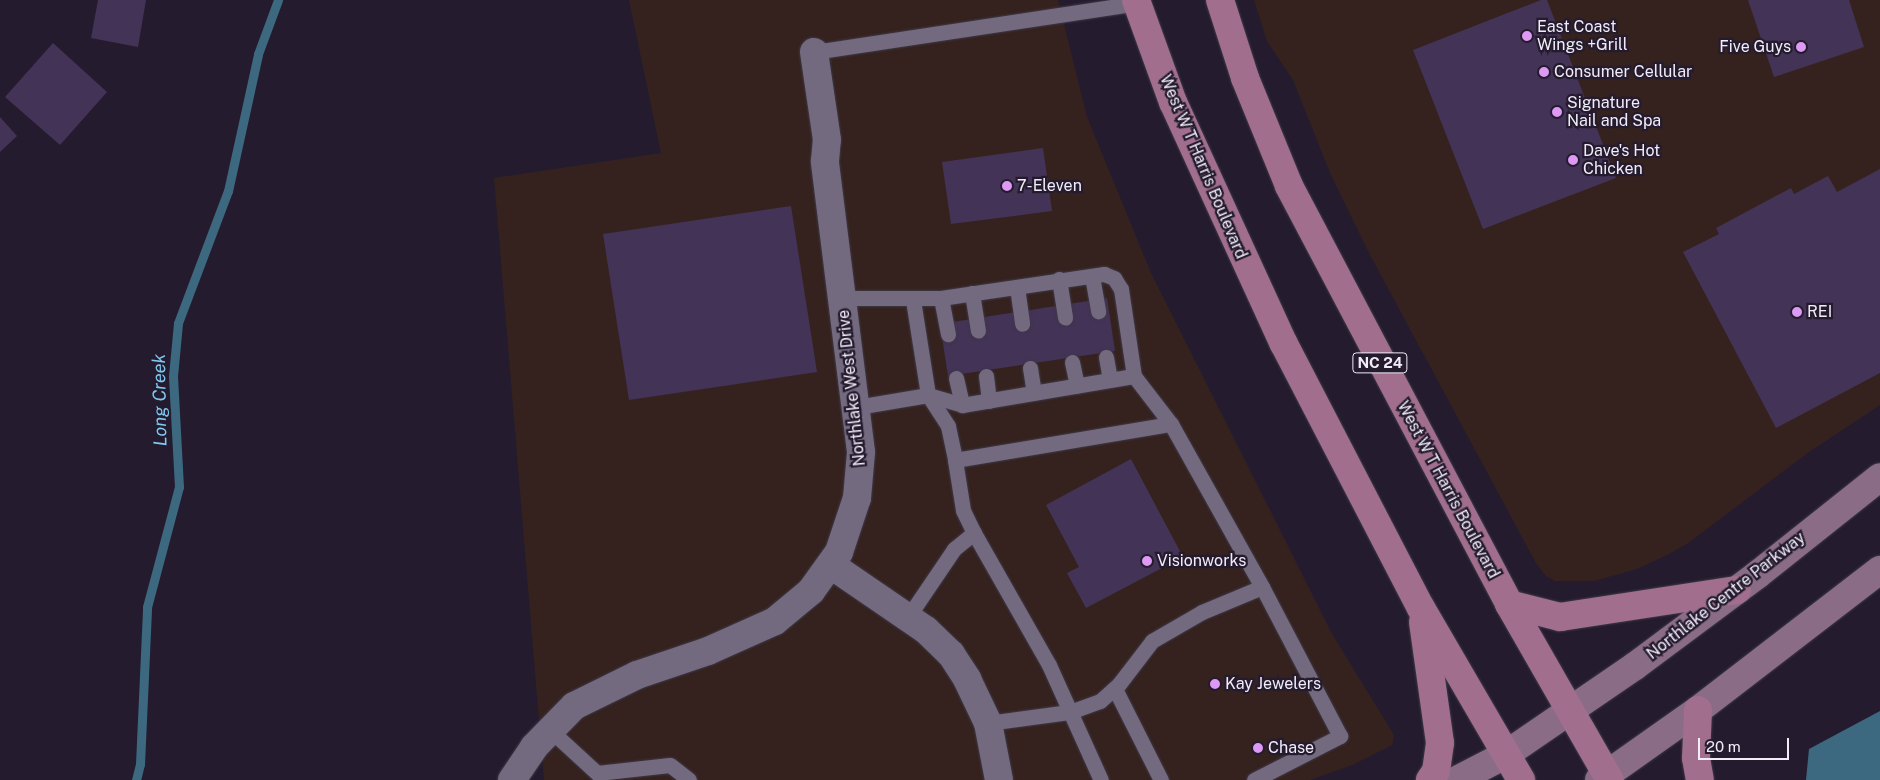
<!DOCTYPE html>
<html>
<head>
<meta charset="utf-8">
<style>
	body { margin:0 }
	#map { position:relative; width:1880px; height:780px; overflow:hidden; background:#241c2e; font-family:"Public Sans",sans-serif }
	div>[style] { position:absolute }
	.commercial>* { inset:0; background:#35221e }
	.water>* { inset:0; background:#3d6980 }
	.stream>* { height:9px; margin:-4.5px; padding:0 4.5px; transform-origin:4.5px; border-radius:4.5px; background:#3d6980 }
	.building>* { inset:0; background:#433356 }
	.roads { filter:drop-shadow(0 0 1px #3f3948) drop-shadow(0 0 1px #3f3948) }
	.service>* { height:15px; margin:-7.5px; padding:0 7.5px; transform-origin:7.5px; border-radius:7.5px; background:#736a80 }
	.minor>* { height:28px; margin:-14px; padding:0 14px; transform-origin:14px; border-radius:14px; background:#736a80 }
	.secondary>* { height:28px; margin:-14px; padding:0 14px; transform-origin:14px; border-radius:14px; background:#8a6c87 }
	.primary>* { height:28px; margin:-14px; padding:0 14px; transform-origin:14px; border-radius:14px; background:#a16e8e }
	.dots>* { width:14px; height:14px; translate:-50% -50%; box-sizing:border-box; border:2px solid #241c2e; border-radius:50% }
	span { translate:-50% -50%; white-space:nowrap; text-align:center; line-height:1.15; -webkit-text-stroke:4.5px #241c2e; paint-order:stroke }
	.shield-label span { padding:1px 4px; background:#241c2e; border:1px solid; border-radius:4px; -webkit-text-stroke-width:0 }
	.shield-label { font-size:15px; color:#f2ecf9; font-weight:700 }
	.poi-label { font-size:16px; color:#f2ecf9 }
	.left { translate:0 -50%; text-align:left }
	.right { translate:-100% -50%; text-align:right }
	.street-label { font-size:16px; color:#f2ecf9 }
	.water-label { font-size:18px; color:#80c8f0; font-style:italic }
	.scale { position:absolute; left:1698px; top:738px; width:91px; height:22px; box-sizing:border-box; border:2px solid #f2ecf9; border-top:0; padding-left:6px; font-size:15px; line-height:18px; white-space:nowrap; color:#f2ecf9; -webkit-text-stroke:4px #241c2e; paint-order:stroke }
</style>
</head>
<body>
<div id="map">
	<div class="commercial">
		<i style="clip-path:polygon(629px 0,1058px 0,1087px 117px,1151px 273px,1332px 634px,1394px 735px,1392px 745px,1352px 765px,1310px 780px,544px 780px,494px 178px,661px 153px)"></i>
		<i style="clip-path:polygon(1254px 0,1880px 0,1880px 405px,1809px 452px,1688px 543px,1669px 554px,1637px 569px,1594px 581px,1555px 581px,1546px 576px,1536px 563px,1369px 253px,1330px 173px,1293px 80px,1267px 41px)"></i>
	</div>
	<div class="water">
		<i style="clip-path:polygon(1880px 711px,1880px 780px,1806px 780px,1809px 749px)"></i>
	</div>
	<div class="stream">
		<i style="left:136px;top:780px;width:16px;rotate:-76deg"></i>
		<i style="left:140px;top:764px;width:157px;rotate:-87.4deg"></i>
		<i style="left:147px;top:607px;width:124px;rotate:-75.1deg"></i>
		<i style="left:179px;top:487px;width:111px;rotate:-93.1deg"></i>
		<i style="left:173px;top:376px;width:53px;rotate:-84.6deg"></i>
		<i style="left:178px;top:323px;width:141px;rotate:-69.3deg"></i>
		<i style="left:228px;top:191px;width:140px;rotate:-77.6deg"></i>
		<i style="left:258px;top:54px;width:58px;rotate:-69.7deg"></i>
	</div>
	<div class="building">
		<i style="clip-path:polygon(98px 0,146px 0,138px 47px,91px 38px)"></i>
		<i style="clip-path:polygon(1541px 0,1547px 0,1616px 178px,1483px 229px,1413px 50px)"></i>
		<i style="clip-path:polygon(1748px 0,1849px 0,1864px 47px,1774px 77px)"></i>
		<i style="clip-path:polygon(53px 43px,107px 92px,60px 145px,5px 97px)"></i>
		<i style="clip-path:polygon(0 117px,17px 136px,0 152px)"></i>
		<i style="clip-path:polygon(1043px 148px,1052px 211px,951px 224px,942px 162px)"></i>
		<i style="clip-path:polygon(1880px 169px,1880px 373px,1776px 428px,1683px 252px,1719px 234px,1716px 228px,1791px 188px,1794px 194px,1828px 176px,1837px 192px)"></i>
		<i style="clip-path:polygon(791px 206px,817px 372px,629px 400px,603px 234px)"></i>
		<i style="clip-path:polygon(1107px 298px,1115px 351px,948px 376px,940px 324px)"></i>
		<i style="clip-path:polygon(1131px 459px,1183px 557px,1086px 608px,1067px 573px,1079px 567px,1046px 505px)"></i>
	</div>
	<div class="roads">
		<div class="service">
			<i style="left:814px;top:52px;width:327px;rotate:-8.6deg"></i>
			<i style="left:1092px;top:276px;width:36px;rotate:80deg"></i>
			<i style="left:1059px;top:279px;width:39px;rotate:81deg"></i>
			<i style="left:1017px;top:287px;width:37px;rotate:82deg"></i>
			<i style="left:972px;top:293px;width:38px;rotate:81deg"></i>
			<i style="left:843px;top:298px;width:98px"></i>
			<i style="left:941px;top:298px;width:165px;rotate:-8.4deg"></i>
			<i style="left:1104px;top:274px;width:11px;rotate:22deg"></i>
			<i style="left:1114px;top:278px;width:13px;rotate:58deg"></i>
			<i style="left:1121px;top:289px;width:88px;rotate:81.5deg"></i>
			<i style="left:1134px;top:376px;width:61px;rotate:52.4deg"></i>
			<i style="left:941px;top:298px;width:37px;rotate:79deg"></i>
			<i style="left:913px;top:300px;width:96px;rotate:81deg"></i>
			<i style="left:928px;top:395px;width:37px;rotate:57deg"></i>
			<i style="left:948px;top:426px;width:35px;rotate:78deg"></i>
			<i style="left:1106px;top:357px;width:23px;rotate:80deg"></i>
			<i style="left:1072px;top:362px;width:24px;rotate:78deg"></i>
			<i style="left:1030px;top:368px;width:25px;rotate:81deg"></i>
			<i style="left:986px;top:376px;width:25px;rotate:83deg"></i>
			<i style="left:956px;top:378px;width:28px;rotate:77deg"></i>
			<i style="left:857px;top:407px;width:72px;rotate:-9.6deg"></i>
			<i style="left:928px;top:395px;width:35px;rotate:16deg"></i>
			<i style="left:962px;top:405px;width:174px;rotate:-9.6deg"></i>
			<i style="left:974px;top:533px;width:25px;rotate:-116deg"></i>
			<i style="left:963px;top:510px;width:51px;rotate:-99.1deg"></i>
			<i style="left:955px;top:460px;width:219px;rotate:-9.5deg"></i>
			<i style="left:1171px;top:424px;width:187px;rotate:60.8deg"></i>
			<i style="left:1262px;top:587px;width:65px;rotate:157.4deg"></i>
			<i style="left:1202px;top:612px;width:58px;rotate:149.9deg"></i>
			<i style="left:1152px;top:641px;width:54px;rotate:127.5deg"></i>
			<i style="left:1119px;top:684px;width:25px;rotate:138deg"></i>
			<i style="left:1100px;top:701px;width:33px;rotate:160deg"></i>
			<i style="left:1069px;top:712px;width:82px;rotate:172.3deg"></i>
			<i style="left:908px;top:617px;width:82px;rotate:-55.9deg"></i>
			<i style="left:954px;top:549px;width:26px;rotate:-39deg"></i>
			<i style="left:974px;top:533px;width:152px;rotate:60.4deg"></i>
			<i style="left:1049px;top:665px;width:126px;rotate:65.7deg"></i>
			<i style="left:1115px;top:689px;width:102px;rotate:63.2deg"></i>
			<i style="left:549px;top:729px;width:65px;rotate:42.5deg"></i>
			<i style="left:597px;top:773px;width:73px;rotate:-6.3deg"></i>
			<i style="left:670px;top:765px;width:24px;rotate:38deg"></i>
			<i style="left:1254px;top:780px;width:97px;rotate:-27.1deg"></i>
			<i style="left:1340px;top:736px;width:168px;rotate:-117.6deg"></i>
		</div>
		<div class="minor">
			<i style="left:831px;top:565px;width:115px;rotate:34.4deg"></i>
			<i style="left:926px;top:630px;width:35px;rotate:44deg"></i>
			<i style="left:951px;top:654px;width:30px;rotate:57deg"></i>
			<i style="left:967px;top:679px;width:49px;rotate:64.5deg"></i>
			<i style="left:988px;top:723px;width:58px;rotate:79.1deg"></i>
			<i style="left:512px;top:780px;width:40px;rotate:-56deg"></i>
			<i style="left:534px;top:747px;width:57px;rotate:-45.7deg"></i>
			<i style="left:574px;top:706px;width:70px;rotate:-26.2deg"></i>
			<i style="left:637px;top:675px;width:75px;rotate:-18.7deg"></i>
			<i style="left:708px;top:651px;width:73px;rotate:-24.1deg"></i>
			<i style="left:775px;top:621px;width:47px;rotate:-39.8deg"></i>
			<i style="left:811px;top:591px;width:48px;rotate:-54.3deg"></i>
			<i style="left:839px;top:552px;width:57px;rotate:-71.6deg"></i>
			<i style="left:857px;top:498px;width:46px;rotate:-85deg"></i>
			<i style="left:861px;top:452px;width:293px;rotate:-97.1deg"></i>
			<i style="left:825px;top:161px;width:21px;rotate:-85deg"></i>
			<i style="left:827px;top:140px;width:89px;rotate:-98.4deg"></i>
		</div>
		<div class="secondary">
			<i style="left:1457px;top:780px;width:54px;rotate:-27.5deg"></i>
			<i style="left:1505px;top:755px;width:158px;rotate:-34.4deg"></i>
			<i style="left:1635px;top:666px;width:152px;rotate:-36.7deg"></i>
			<i style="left:1757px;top:575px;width:157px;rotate:-38.5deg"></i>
			<i style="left:1599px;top:780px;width:121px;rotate:-35.3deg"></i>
			<i style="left:1698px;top:710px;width:230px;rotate:-37.6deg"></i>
		</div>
		<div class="primary">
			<i style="left:1136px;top:0;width:109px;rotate:70.1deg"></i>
			<i style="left:1173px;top:102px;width:266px;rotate:65.4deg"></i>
			<i style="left:1284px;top:344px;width:297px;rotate:62.6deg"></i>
			<i style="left:1421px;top:608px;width:199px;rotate:59.8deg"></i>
			<i style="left:1220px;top:0;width:82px;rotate:72.2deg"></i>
			<i style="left:1245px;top:78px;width:117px;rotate:67.8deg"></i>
			<i style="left:1289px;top:186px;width:472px;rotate:62.2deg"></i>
			<i style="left:1509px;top:604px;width:203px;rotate:60.2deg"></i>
			<i style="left:1509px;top:604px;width:53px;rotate:14.3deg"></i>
			<i style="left:1560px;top:617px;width:179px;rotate:-8.7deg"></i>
			<i style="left:1423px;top:622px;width:122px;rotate:82deg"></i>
			<i style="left:1440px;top:743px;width:28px;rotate:98deg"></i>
			<i style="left:1436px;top:771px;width:11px;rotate:124deg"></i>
			<i style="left:1698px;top:710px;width:48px;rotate:92.4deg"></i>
			<i style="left:1696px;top:758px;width:22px;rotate:80deg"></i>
		</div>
	</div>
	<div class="dots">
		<i style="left:1527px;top:36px;background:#dd99f3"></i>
		<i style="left:1801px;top:47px;background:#dd99f3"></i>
		<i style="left:1544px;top:72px;background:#dd99f3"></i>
		<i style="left:1557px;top:112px;background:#dd99f3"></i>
		<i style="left:1573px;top:160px;background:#dd99f3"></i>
		<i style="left:1007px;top:186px;background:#dd99f3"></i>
		<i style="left:1797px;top:312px;background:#dd99f3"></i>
		<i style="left:1147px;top:561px;background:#dd99f3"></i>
		<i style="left:1215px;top:684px;background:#dd99f3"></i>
		<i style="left:1258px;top:748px;background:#dd99f3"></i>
	</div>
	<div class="shield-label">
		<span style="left:1380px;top:363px">NC 24</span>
	</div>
	<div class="poi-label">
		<span class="left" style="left:1537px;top:36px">East Coast<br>Wings +Grill</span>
		<span class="right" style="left:1791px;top:47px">Five Guys</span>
		<span class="left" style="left:1554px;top:72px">Consumer Cellular</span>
		<span class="left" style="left:1567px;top:112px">Signature<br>Nail and Spa</span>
		<span class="left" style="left:1583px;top:160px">Dave's Hot<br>Chicken</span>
		<span class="left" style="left:1017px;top:186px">7-Eleven</span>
		<span class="left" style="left:1807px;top:312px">REI</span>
		<span class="left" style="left:1157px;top:561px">Visionworks</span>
		<span class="left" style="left:1225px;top:684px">Kay Jewelers</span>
		<span class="left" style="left:1268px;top:748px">Chase</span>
	</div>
	<div class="street-label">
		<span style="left:1203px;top:167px;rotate:67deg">West W T Harris Boulevard</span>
		<span style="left:852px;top:388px;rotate:-96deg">Northlake West Drive</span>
		<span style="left:1448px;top:490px;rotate:62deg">West W T Harris Boulevard</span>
		<span style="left:1726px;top:596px;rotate:-38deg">Northlake Centre Parkway</span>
	</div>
	<div class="water-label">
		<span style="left:160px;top:400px;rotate:-91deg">Long Creek</span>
	</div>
	<div class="scale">20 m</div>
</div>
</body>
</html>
